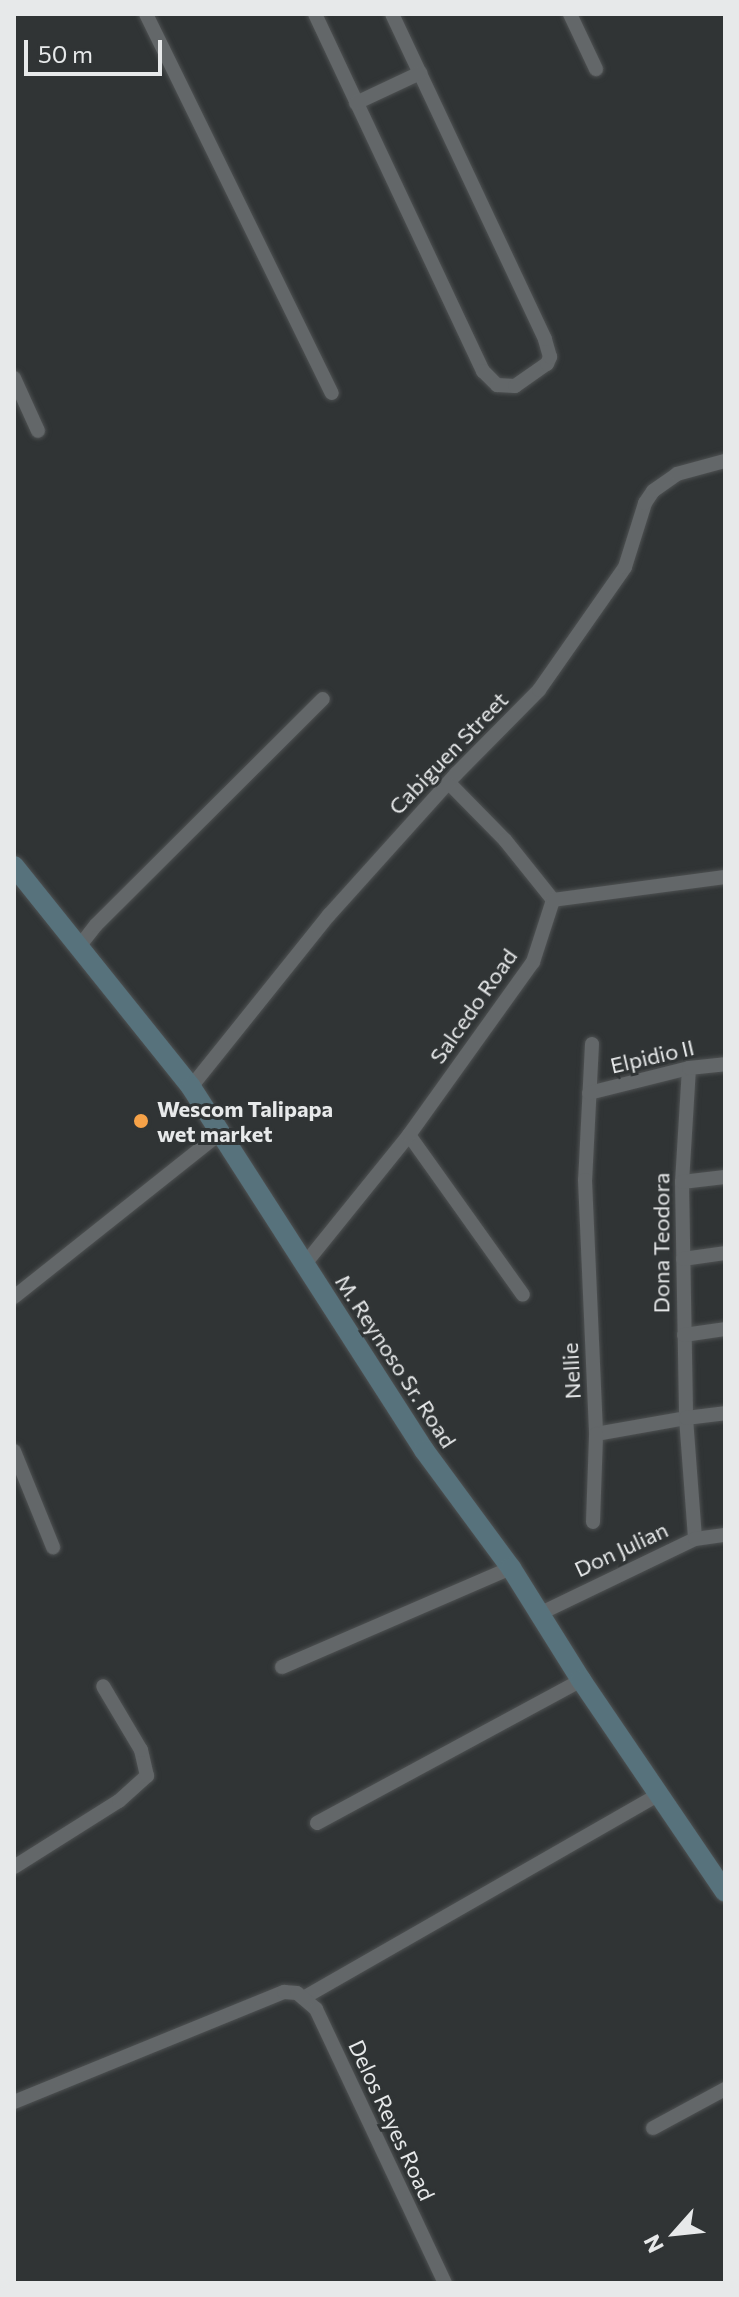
<!DOCTYPE html>
<html>
<head>
<meta charset="utf-8">
<style>
	body { margin:0 }
	#map { position:relative; width:739px; height:2297px; overflow:hidden; background:#303435; font-family:Commissioner,sans-serif }
	div>[style] { position:absolute }
	.roads { filter:drop-shadow(0 0 2px #4e5152) drop-shadow(0 0 2px #4e5152) }
	.street>* { height:14px; margin:-7px; padding:0 7px; transform-origin:7px; border-radius:7px; background:#636769 }
	.secondary>* { height:20px; margin:-10px; padding:0 10px; transform-origin:10px; border-radius:10px; background:#57727c }
	.dots>* { width:22px; height:22px; translate:-50% -50%; box-sizing:border-box; border:4px solid #303435; border-radius:50% }
	span { translate:-50% -50%; white-space:nowrap; text-align:center; line-height:1.15; -webkit-text-stroke:6px #303435; paint-order:stroke }
	.street-label { font-size:22px; color:#e7e9ea }
	.poi-label { font-size:22px; color:#e7e9ea; font-weight:700 }
	.left { translate:0 -50%; text-align:left }
	.frame { position:absolute; inset:0; border:16px solid #e7e9ea; pointer-events:none }
	.north { position:absolute; left:635px; top:2193px; width:80px; height:80px; -webkit-text-stroke:6px #303435; paint-order:stroke; rotate:243deg; font-size:22px; font-weight:700; line-height:32px; text-align:center; color:#e7e9ea }
	.north::after { content:''; display:block; margin:auto; width:28px; height:36px; background:#e7e9ea; clip-path:polygon(50% 0,100% 100%,50% 72%,0 100%) }
	.scale { position:absolute; left:24px; top:40px; width:138px; height:36px; box-sizing:border-box; border:4px solid #e7e9ea; border-top:0; padding-left:10px; font-size:24px; line-height:28px; white-space:nowrap; color:#e7e9ea; -webkit-text-stroke:6px #303435; paint-order:stroke }
</style>
</head>
<body>
<div id="map">
	<div class="roads">
		<div class="street">
			<i style="left:146px;top:14px;width:422px;rotate:63.9deg"></i>
			<i style="left:315px;top:14px;width:395px;rotate:64.8deg"></i>
			<i style="left:483px;top:371px;width:20px;rotate:45deg"></i>
			<i style="left:497px;top:385px;width:18px;rotate:3deg"></i>
			<i style="left:515px;top:386px;width:39px;rotate:-35deg"></i>
			<i style="left:547px;top:364px;width:8px;rotate:-67deg"></i>
			<i style="left:550px;top:357px;width:19px;rotate:-106deg"></i>
			<i style="left:545px;top:339px;width:359px;rotate:-115.2deg"></i>
			<i style="left:570px;top:14px;width:61px;rotate:64.7deg"></i>
			<i style="left:356px;top:103px;width:71px;rotate:-25.1deg"></i>
			<i style="left:14px;top:378px;width:58px;rotate:65.6deg"></i>
			<i style="left:449px;top:783px;width:80px;rotate:45.5deg"></i>
			<i style="left:505px;top:840px;width:77px;rotate:51.3deg"></i>
			<i style="left:78px;top:948px;width:29px;rotate:-52deg"></i>
			<i style="left:96px;top:925px;width:320px;rotate:-44.9deg"></i>
			<i style="left:592px;top:1044px;width:136px;rotate:92.9deg"></i>
			<i style="left:585px;top:1180px;width:254px;rotate:87.5deg"></i>
			<i style="left:596px;top:1434px;width:91px;rotate:-10.1deg"></i>
			<i style="left:686px;top:1418px;width:121px;rotate:85.7deg"></i>
			<i style="left:689px;top:1068px;width:114px;rotate:93.5deg"></i>
			<i style="left:682px;top:1182px;width:236px;rotate:89deg"></i>
			<i style="left:686px;top:1418px;width:39px;rotate:-7deg"></i>
			<i style="left:191px;top:1087px;width:221px;rotate:-51.3deg"></i>
			<i style="left:329px;top:915px;width:190px;rotate:-48deg"></i>
			<i style="left:456px;top:774px;width:118px;rotate:-45.3deg"></i>
			<i style="left:539px;top:690px;width:150px;rotate:-55deg"></i>
			<i style="left:625px;top:567px;width:67px;rotate:-72.6deg"></i>
			<i style="left:645px;top:503px;width:14px;rotate:-56deg"></i>
			<i style="left:653px;top:491px;width:29px;rotate:-35deg"></i>
			<i style="left:677px;top:474px;width:50px;rotate:-15.2deg"></i>
			<i style="left:589px;top:1093px;width:103px;rotate:-14deg"></i>
			<i style="left:689px;top:1068px;width:36px;rotate:-6deg"></i>
			<i style="left:409px;top:1135px;width:196px;rotate:54.5deg"></i>
			<i style="left:682px;top:1182px;width:43px;rotate:-6.6deg"></i>
			<i style="left:683px;top:1259px;width:42px;rotate:-8.1deg"></i>
			<i style="left:304px;top:1265px;width:167px;rotate:-51.1deg"></i>
			<i style="left:409px;top:1135px;width:213px;rotate:-54.4deg"></i>
			<i style="left:533px;top:962px;width:65px;rotate:-72.1deg"></i>
			<i style="left:553px;top:900px;width:174px;rotate:-7.6deg"></i>
			<i style="left:14px;top:1297px;width:262px;rotate:-38.5deg"></i>
			<i style="left:684px;top:1335px;width:41px;rotate:-8.3deg"></i>
			<i style="left:14px;top:1451px;width:104px;rotate:67.9deg"></i>
			<i style="left:593px;top:1522px;width:88px;rotate:-88deg"></i>
			<i style="left:539px;top:1614px;width:173px;rotate:-25.7deg"></i>
			<i style="left:695px;top:1539px;width:30px;rotate:-8deg"></i>
			<i style="left:282px;top:1667px;width:249px;rotate:-23.4deg"></i>
			<i style="left:317px;top:1823px;width:300px;rotate:-28.4deg"></i>
			<i style="left:14px;top:1867px;width:124px;rotate:-32.2deg"></i>
			<i style="left:119px;top:1801px;width:38px;rotate:-42deg"></i>
			<i style="left:147px;top:1776px;width:27px;rotate:-103deg"></i>
			<i style="left:141px;top:1750px;width:74px;rotate:-120.7deg"></i>
			<i style="left:305px;top:1997px;width:409px;rotate:-29.8deg"></i>
			<i style="left:14px;top:2102px;width:292px;rotate:-22.2deg"></i>
			<i style="left:284px;top:1992px;width:13px;rotate:4deg"></i>
			<i style="left:297px;top:1993px;width:25px;rotate:40deg"></i>
			<i style="left:316px;top:2009px;width:303px;rotate:64.8deg"></i>
			<i style="left:653px;top:2128px;width:82px;rotate:-28.4deg"></i>
		</div>
		<div class="secondary">
			<i style="left:14px;top:866px;width:283px;rotate:51.3deg"></i>
			<i style="left:191px;top:1087px;width:431px;rotate:57.3deg"></i>
			<i style="left:424px;top:1450px;width:147px;rotate:53.6deg"></i>
			<i style="left:511px;top:1568px;width:132px;rotate:58deg"></i>
			<i style="left:581px;top:1680px;width:256px;rotate:55.8deg"></i>
		</div>
	</div>
	<div class="dots">
		<i style="left:141px;top:1121px;background:#f6a248"></i>
	</div>
	<div class="street-label">
		<span style="left:448px;top:753px;rotate:-46deg">Cabiguen Street</span>
		<span style="left:473px;top:1006px;rotate:-55deg">Salcedo Road</span>
		<span style="left:652px;top:1056px;rotate:-13deg">Elpidio II</span>
		<span style="left:661px;top:1243px;rotate:-90deg">Dona Teodora</span>
		<span style="left:396px;top:1361px;rotate:57deg">M. Reynoso Sr. Road</span>
		<span style="left:571px;top:1371px;rotate:-93deg">Nellie</span>
		<span style="left:621px;top:1549px;rotate:-25deg">Don Julian</span>
		<span style="left:392px;top:2120px;rotate:65deg">Delos Reyes Road</span>
	</div>
	<div class="poi-label">
		<span class="left" style="left:157px;top:1121px">Wescom Talipapa<br>wet market</span>
	</div>
	<div class="frame"></div>
	<div class="north">N</div>
	<div class="scale">50 m</div>
</div>
</body>
</html>
